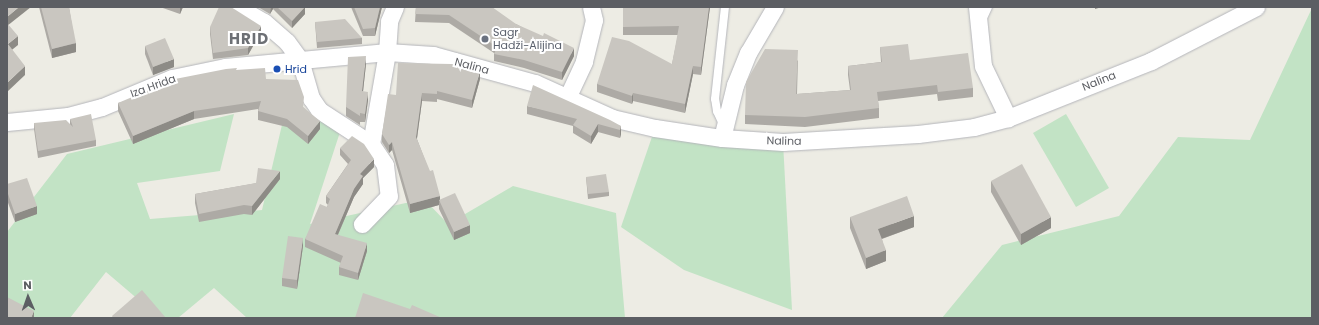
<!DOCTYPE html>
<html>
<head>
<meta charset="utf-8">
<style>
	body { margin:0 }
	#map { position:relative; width:1319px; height:325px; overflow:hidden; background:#edece4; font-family:Poppins,sans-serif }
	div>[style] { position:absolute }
	.green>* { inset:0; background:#c2e3c5 }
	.roads { filter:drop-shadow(0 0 1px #b4b5ba) drop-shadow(0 0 1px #b4b5ba) }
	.service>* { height:8px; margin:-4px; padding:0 4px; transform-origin:4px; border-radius:4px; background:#fff }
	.minor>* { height:17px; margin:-8.5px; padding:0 8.5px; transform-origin:8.5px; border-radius:8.5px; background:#fff }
	.wall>* { inset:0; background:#adaaa5 }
	.shaded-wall>* { inset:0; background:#8d8b86 }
	.building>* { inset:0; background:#c9c6c0 }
	.dots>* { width:11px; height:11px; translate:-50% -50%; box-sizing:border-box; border:2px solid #fff; border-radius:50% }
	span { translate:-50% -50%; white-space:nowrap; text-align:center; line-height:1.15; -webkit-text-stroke:4px #fff; paint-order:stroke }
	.worship-label { font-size:11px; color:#5b616d }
	.left { translate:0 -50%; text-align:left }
	.street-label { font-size:11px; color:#5c5e63 }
	.transit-label { font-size:11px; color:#164399 }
	.district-label { font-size:15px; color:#6d7075; font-weight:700; letter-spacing:1px }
	.frame { position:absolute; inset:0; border:8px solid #5c5e63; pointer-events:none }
	.north { position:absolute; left:8px; top:277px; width:40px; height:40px; -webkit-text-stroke:3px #fff; paint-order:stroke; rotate:358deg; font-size:11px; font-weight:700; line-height:16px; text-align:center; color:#5c5e63 }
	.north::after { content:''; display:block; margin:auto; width:14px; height:18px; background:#5c5e63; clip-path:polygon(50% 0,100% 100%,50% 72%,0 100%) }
</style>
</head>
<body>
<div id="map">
	<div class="green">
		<i style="clip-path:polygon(1312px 8px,1312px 318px,942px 318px,1002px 245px,1119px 216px,1178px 137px,1250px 140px)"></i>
		<i style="clip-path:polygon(285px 112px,342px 126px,310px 224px,424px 199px,448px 224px,513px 186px,616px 213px,625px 318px,247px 318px,214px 288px,178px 318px,160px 318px,106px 272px,70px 318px,7px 318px,7px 232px,67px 154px,234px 114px,220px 171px,137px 183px,150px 219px,262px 210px)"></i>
		<i style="clip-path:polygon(1066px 114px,1109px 188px,1076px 207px,1033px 133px)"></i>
		<i style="clip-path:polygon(655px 128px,783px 142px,792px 310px,684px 270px,621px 227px)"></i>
	</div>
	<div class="roads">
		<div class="service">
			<i style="left:982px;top:20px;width:14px;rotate:-65deg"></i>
			<i style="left:723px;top:124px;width:14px;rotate:-115deg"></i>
			<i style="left:717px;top:111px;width:12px;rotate:-99deg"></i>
			<i style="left:715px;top:99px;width:93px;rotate:-83.8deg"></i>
		</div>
		<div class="minor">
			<i style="left:238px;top:7px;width:30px;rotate:30deg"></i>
			<i style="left:264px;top:22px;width:30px;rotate:41deg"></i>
			<i style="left:287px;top:42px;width:22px;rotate:54deg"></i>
			<i style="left:300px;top:60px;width:40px;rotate:74deg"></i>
			<i style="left:311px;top:98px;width:14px;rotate:56deg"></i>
			<i style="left:319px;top:110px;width:62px;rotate:33.2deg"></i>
			<i style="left:371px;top:144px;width:25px;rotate:56deg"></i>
			<i style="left:385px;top:165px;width:31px;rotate:83deg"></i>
			<i style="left:389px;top:196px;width:39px;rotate:134deg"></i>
			<i style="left:977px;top:7px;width:59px;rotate:84.2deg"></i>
			<i style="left:983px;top:66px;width:58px;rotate:64.3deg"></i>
			<i style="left:568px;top:96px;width:38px;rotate:-65deg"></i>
			<i style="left:584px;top:61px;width:42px;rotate:-76.3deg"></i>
			<i style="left:594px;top:20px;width:13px;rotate:-103deg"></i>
			<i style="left:7px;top:122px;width:61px;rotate:-5.6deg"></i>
			<i style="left:68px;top:116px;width:35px;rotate:-15deg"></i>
			<i style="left:102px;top:107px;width:76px;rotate:-22.5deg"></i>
			<i style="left:172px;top:78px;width:54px;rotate:-11.7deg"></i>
			<i style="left:225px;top:67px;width:163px;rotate:-5.3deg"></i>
			<i style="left:387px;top:52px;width:46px;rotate:3.7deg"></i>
			<i style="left:433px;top:55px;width:106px;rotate:15.4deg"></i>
			<i style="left:535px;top:83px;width:85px;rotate:24.4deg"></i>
			<i style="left:612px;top:118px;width:44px;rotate:13.1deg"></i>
			<i style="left:655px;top:128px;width:68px;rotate:8.5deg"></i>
			<i style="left:722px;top:138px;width:61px;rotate:3.8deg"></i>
			<i style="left:783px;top:142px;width:135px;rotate:-3.4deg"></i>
			<i style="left:918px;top:134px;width:56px;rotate:-7.1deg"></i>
			<i style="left:974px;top:127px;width:35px;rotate:-15deg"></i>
			<i style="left:1008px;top:118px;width:154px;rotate:-21.7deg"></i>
			<i style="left:1151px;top:61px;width:118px;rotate:-27.2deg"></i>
			<i style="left:722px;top:138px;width:55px;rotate:-76.2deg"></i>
			<i style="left:735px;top:85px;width:35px;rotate:-68deg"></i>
			<i style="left:748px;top:53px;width:53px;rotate:-59.6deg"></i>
			<i style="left:371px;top:144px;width:93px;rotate:-80.1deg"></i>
			<i style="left:387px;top:52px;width:31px;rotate:-86deg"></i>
			<i style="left:389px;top:21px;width:15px;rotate:-67deg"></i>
		</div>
	</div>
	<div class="wall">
		<i style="clip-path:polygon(39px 7px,69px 7px,76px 52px,52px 58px)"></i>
		<i style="clip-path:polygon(160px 7px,183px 7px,180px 14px)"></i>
		<i style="clip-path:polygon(258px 7px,305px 7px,305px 14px,292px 28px,273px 9px,270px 14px)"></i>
		<i style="clip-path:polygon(351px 7px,382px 7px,375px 36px,363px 36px)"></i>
		<i style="clip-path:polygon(416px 7px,516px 24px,574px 56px,562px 80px,524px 68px,494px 61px,494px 53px,449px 23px,415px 22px)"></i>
		<i style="clip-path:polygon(623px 7px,710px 7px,701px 75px,693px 74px,685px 113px,633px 101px,632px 104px,597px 92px,597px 84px,672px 64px,678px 35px,623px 35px)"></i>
		<i style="clip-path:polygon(315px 22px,362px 38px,362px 44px,317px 48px)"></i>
		<i style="clip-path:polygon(210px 27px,261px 32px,248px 55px,213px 59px,210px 34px)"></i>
		<i style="clip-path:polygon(145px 46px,174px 67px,153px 75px,145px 54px)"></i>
		<i style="clip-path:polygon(880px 47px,973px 88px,973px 97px,938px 101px,937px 94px,878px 101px,879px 108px,879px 118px,805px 127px,745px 124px,745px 115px,798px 60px,797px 94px,850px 90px,848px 75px,848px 66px,881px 62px)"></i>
		<i style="clip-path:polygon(366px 64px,363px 92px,368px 100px,365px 122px,360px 122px,360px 125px,346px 116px,346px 107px)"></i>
		<i style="clip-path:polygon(237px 70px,266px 79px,304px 108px,320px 129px,308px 144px,287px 127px,258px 120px,258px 109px,194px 119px,133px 144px,118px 111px,118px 103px)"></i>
		<i style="clip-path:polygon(480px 79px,472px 108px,437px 99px,437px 102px,422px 101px,417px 139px,440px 200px,470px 233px,454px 240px,439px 209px,439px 205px,410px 213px,392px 150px,389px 153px,382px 142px,382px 134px,396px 95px)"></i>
		<i style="clip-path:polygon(527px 106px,621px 126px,621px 134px,620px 138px,598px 132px,591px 144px,573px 133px,573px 126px,527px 114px)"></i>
		<i style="clip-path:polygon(70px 119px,96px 140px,96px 146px,38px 158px,34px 129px,34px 123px,70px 125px)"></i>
		<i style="clip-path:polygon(340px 148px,374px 167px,363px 178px,363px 184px,354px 197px,338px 235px,367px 251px,358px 280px,339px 275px,339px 267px,341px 263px,305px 247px,305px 239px,328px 205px,326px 203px,326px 196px,348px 164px,340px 155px)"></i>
		<i style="clip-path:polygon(586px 177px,609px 192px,609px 196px,588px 199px)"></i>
		<i style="clip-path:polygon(280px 179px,252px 215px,244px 214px,199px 222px,195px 203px,195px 194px)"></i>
		<i style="clip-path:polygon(991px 181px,1051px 228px,1021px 245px,991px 192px)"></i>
		<i style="clip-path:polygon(7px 184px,37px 214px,15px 222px,7px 200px)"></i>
		<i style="clip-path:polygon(850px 217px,914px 227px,882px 239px,886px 261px,866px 269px,850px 228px)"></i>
		<i style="clip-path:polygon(303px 246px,297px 289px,282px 286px,282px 278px)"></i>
	</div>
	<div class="shaded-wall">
		<i style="clip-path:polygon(19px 7px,31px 7px,7px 26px,7px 17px)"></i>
		<i style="clip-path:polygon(180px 7px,183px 7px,180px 14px)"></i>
		<i style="clip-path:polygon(271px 7px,273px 7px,273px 9px,270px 14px)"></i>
		<i style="clip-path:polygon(305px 7px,305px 14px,292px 28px,292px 21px)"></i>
		<i style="clip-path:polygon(380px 7px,382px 7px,375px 36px,375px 28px)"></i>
		<i style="clip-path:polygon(709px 7px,710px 7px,701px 75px,701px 67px)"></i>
		<i style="clip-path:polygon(1095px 7px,1102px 7px,1095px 9px)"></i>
		<i style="clip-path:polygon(261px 26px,261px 32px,248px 55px,248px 48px)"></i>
		<i style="clip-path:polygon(18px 36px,18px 45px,8px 53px,8px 44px)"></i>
		<i style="clip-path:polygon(76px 43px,76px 52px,52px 58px,52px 49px)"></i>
		<i style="clip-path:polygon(574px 48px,574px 56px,562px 80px,562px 72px)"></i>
		<i style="clip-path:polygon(366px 56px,366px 64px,362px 100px,362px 91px)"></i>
		<i style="clip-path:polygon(174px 59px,174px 67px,153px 75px,153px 67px)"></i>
		<i style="clip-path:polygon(25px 66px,25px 75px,7px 92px,7px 83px)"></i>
		<i style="clip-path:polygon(693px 66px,693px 74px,685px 113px,685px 104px)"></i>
		<i style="clip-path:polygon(480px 71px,480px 79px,472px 108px,472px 100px)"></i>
		<i style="clip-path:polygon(368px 92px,368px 100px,365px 122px,365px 114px)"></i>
		<i style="clip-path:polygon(422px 93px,422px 101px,416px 145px,416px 137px)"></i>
		<i style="clip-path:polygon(633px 93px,633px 101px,632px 104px,632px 96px)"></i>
		<i style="clip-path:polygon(194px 111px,194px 119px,133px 144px,133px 136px)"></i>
		<i style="clip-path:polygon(320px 121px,320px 129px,308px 144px,308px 136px)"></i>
		<i style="clip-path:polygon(598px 124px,598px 132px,591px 144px,591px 136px)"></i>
		<i style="clip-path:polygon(621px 126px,621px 134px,620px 138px,620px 130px)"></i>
		<i style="clip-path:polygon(392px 142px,392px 150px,389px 153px,389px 145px)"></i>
		<i style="clip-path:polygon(374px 159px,374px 167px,363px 178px,363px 184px,354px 197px,335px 241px,335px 234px,360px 174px)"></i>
		<i style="clip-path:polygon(280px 171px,280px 179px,252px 215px,252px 206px)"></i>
		<i style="clip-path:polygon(440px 196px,440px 203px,439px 200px,439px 205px,410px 213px,410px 204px)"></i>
		<i style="clip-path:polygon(37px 206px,37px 214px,15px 222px,15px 214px)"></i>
		<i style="clip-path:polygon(914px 216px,914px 227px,878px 240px,878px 229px)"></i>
		<i style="clip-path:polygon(1051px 217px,1051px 228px,1021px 245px,1021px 234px)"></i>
		<i style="clip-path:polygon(470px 225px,470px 233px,454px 240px,454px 232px)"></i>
		<i style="clip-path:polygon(303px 238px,303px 246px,297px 289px,297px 280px)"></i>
		<i style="clip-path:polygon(367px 243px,367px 251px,358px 280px,358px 273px)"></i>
		<i style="clip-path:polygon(886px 250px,886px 261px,866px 269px,866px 258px)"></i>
		<i style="clip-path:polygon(34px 311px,34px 318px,31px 318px)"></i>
	</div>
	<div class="building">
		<i style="clip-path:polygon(7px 7px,19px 7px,7px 17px)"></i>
		<i style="clip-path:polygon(41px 7px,69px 7px,76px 43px,52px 49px)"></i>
		<i style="clip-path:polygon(219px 7px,231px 7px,261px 26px,248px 48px,213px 53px,210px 27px)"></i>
		<i style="clip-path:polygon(277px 7px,305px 7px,292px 21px)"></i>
		<i style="clip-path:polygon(354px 7px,380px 7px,375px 28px,363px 29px)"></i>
		<i style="clip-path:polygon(416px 7px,492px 7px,516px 24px,543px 36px,544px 33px,574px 48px,562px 72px,524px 60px,494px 54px,497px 47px,449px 15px,415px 14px)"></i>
		<i style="clip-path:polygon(623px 7px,709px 7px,701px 67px,693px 66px,685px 104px,633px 93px,632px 96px,597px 84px,612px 37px,629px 41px,672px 64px,679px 26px,623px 27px)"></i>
		<i style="clip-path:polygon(345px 19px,362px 38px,317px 42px,315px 22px)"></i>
		<i style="clip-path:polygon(7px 23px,18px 36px,8px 44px,25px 66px,7px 83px)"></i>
		<i style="clip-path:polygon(165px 38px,174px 59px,153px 67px,145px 46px)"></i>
		<i style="clip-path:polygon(908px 44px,910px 60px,968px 53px,973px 88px,938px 92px,937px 85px,877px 92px,879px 108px,805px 117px,745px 115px,746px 82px,765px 49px,798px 50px,796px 94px,851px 90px,848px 66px,882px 62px,880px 47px)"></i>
		<i style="clip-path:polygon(366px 56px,362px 91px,368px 92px,365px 114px,360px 113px,360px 116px,346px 107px,348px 57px)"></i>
		<i style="clip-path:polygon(398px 63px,452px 64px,480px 71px,472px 100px,437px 91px,437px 94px,422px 93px,416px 137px,430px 171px,433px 170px,440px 196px,410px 204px,392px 142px,389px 145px,382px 134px,388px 94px,396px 95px)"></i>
		<i style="clip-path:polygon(237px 68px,236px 70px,265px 68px,266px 79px,298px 80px,304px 97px,303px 107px,320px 121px,308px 136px,287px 119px,258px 111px,261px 101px,194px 111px,133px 136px,118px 103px,175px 79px,226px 69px)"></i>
		<i style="clip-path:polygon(533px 85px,610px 120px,621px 126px,620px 130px,598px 124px,591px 136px,573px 125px,577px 119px,527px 106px)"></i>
		<i style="clip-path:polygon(91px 114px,96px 140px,38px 151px,34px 123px,66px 120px,73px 127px,70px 119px)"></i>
		<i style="clip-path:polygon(352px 136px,364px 144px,374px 159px,360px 174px,363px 176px,354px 189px,335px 234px,367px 243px,358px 273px,339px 267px,343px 256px,305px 239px,320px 204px,327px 207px,330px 199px,326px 196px,351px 160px,340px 148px)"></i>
		<i style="clip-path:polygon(1022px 164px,1051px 217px,1021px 234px,991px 181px)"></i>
		<i style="clip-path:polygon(258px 168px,280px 171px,252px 206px,244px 205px,199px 214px,195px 194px,256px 183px)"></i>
		<i style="clip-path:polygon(606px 174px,609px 192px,588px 194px,586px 177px)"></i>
		<i style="clip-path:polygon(27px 178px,37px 206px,15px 214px,7px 191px,7px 184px)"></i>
		<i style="clip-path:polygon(455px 193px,470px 225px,454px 232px,439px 200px)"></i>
		<i style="clip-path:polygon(907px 196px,914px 216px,878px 229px,886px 250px,866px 258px,850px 217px)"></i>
		<i style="clip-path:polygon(288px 236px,303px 238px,297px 280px,282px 278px)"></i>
		<i style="clip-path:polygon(142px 290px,166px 318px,113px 318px,112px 316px)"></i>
		<i style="clip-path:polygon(363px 293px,410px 309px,412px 305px,442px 318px,355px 318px)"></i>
		<i style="clip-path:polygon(7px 297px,34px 311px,31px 318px,7px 318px)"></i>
	</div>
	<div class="dots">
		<i style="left:485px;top:39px;background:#6b7280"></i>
		<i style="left:277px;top:69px;background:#1a4fb4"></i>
	</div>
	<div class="worship-label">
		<span class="left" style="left:493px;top:39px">Sagr<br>Hadži-Alijina</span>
	</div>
	<div class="street-label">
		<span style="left:472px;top:66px;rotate:15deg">Nalina</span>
		<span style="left:1099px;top:81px;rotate:-22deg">Nalina</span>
		<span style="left:153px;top:86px;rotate:-20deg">Iza Hrida</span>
		<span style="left:784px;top:141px;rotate:1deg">Nalina</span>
	</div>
	<div class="transit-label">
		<span class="left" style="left:285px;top:69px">Hrid</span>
	</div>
	<div class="district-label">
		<span style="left:249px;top:39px">HRID</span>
	</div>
	<div class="frame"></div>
	<div class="north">N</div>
</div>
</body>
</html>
